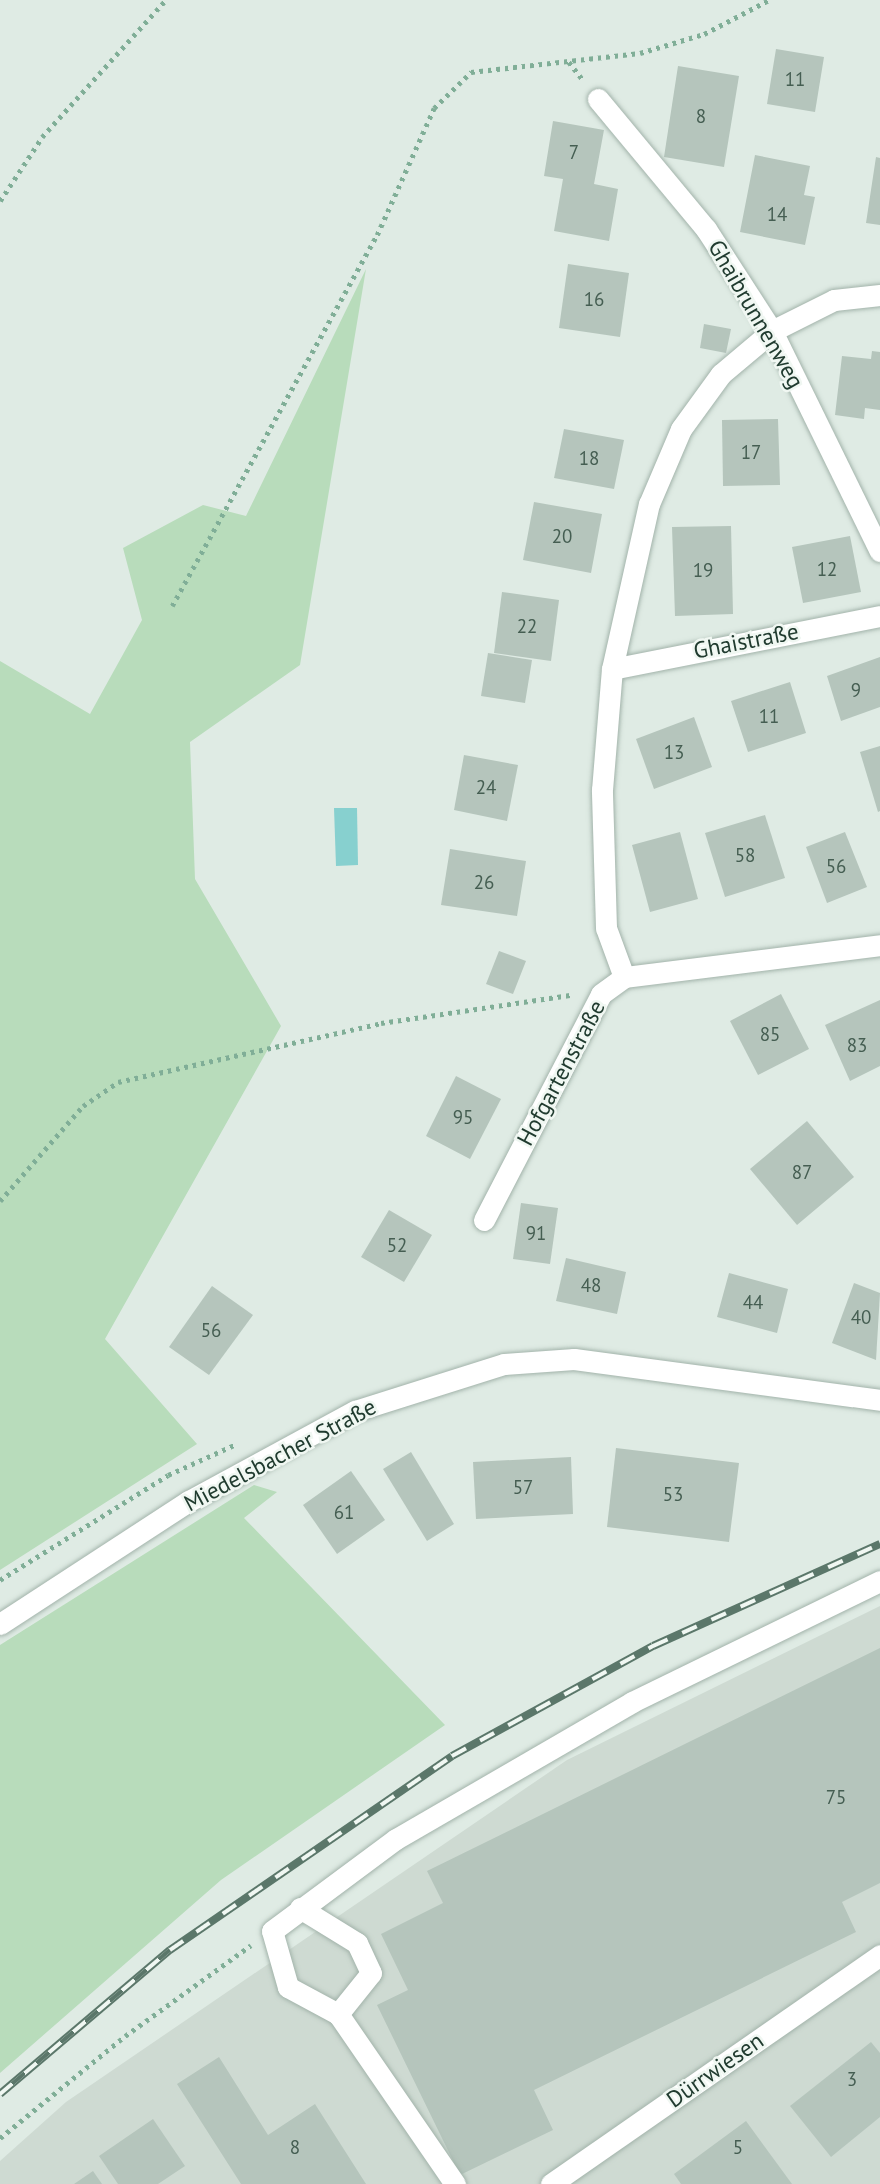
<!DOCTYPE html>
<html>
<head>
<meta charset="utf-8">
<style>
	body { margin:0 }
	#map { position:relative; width:880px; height:2184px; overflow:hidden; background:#dfebe4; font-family:"PT Sans",sans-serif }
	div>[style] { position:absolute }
	.built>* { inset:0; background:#cedad2 }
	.green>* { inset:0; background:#b8dcbb }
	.water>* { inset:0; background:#87d0cf }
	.building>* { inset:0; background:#b5c5bc }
	.path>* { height:4.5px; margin-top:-2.25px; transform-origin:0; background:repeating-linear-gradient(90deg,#80ae97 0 3.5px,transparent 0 8.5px) }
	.roads { filter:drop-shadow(0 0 2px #a2b3aa) drop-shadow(0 0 2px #a2b3aa) }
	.minor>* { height:21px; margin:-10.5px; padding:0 10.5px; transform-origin:10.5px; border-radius:10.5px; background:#fff }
	.rail>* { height:8px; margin-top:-4px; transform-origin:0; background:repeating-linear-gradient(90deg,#f0f7f2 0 16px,#5b776a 0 32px); box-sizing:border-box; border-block:2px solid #5b776a }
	span { translate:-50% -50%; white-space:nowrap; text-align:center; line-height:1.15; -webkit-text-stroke:5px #f0f7f2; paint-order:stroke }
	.number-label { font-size:19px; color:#455e52 }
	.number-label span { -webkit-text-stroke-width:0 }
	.street-label { font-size:23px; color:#203b2f }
</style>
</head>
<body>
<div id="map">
	<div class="built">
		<i style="clip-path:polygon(880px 1606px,880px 2184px,0 2184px,0 2161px,66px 2102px,567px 1760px)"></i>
	</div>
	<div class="green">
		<i style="clip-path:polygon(366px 269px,300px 665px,190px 742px,195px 879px,281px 1026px,105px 1339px,197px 1444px,0 1570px,0 661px,90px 714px,142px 620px,123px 548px,203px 505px,246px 516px)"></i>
		<i style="clip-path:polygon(254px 1485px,277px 1492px,244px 1518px,445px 1725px,221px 1880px,0 2073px,0 1645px)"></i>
	</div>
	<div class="water">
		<i style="clip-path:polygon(334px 808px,357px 808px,358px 865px,336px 866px)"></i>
	</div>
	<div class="building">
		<i style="clip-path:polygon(776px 49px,824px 57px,815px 112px,767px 104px)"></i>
		<i style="clip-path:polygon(678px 66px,739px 76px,724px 167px,664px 157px)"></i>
		<i style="clip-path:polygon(553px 121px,604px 130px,594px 184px,618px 189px,609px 241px,554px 231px,563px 179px,544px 176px)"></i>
		<i style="clip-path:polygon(755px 155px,810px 166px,804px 195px,815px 197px,805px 245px,740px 232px)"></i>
		<i style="clip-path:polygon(876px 157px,880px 158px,880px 225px,866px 223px)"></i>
		<i style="clip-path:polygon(568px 264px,629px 273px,620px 337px,559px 328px)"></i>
		<i style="clip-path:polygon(704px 324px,731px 329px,726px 353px,700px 348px)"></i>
		<i style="clip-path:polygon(872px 351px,880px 352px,880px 410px,865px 408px,864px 419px,835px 415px,842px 356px,871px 359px)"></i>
		<i style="clip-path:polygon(778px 419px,780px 485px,723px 486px,722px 420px)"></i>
		<i style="clip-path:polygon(564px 429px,624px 440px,614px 489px,554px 478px)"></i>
		<i style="clip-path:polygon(534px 502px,602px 514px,591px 573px,523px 560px)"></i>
		<i style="clip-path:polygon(731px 526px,733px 614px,675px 616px,672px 527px)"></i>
		<i style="clip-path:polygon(850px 536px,861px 592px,803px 603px,792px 547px)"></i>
		<i style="clip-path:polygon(502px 592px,559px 600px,551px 661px,494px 653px)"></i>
		<i style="clip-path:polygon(488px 653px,532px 660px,525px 703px,481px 696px)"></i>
		<i style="clip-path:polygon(880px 657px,880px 707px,841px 721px,827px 676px)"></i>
		<i style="clip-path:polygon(790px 682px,806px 733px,748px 752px,731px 701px)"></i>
		<i style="clip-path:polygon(694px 717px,712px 767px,654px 789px,636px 739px)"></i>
		<i style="clip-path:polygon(880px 746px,880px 811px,878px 812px,860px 752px)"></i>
		<i style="clip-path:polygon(464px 755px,518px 765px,507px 821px,454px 810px)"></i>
		<i style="clip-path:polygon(765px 815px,785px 878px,725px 897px,705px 833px)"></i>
		<i style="clip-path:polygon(680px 832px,698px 899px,650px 912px,632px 845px)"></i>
		<i style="clip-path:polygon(845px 832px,867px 887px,827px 903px,806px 847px)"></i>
		<i style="clip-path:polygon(450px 849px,526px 861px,517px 916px,441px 905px)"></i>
		<i style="clip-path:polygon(499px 951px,526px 961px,513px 994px,486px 984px)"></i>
		<i style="clip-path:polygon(781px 994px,809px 1049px,758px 1075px,730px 1021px)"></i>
		<i style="clip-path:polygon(880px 1000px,880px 1066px,850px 1081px,825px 1025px)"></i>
		<i style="clip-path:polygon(456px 1076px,501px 1099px,470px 1159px,426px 1136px)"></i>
		<i style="clip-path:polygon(807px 1121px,854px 1177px,797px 1225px,750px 1169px)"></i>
		<i style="clip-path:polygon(521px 1203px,558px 1208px,550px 1264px,513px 1259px)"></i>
		<i style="clip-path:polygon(389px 1210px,432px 1235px,404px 1282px,361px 1257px)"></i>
		<i style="clip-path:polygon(566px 1258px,626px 1272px,617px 1314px,556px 1301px)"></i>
		<i style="clip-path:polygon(729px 1273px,788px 1289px,777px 1333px,717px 1317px)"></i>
		<i style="clip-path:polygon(854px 1283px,880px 1293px,876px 1360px,832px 1343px)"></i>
		<i style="clip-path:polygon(212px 1286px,253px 1315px,209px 1375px,169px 1347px)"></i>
		<i style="clip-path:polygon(616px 1448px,739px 1463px,729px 1542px,607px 1527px)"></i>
		<i style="clip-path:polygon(411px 1452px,454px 1524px,427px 1541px,383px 1469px)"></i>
		<i style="clip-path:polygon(571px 1457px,573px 1514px,476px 1519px,473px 1462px)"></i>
		<i style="clip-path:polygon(351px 1471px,385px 1520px,337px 1554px,303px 1505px)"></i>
		<i style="clip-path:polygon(880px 1648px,880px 1883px,842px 1902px,856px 1932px,534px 2090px,553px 2130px,460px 2175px,377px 2005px,408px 1990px,381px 1934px,443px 1903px,427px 1871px)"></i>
		<i style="clip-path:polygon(871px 2042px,880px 2053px,880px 2117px,831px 2157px,790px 2106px)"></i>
		<i style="clip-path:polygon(219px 2057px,268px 2135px,315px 2104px,366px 2184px,241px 2184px,177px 2084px)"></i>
		<i style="clip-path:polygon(153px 2119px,185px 2166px,158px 2184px,118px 2184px,99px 2156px)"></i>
		<i style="clip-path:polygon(746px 2121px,792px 2184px,681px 2184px,674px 2174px)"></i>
		<i style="clip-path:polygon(93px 2171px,102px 2184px,74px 2184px)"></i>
	</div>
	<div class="path">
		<i style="left:569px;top:62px;width:23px;rotate:52deg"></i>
		<i style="left:0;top:201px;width:77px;rotate:-56.7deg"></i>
		<i style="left:42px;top:137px;width:185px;rotate:-47.9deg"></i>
		<i style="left:172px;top:606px;width:424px;rotate:-61.1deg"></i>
		<i style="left:377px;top:235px;width:139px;rotate:-65.8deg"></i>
		<i style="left:434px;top:108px;width:52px;rotate:-44.2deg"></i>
		<i style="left:471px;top:72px;width:170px;rotate:-6.4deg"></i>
		<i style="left:640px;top:53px;width:67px;rotate:-16.5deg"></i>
		<i style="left:704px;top:34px;width:73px;rotate:-27.6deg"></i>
		<i style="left:0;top:1201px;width:126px;rotate:-48.9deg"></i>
		<i style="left:83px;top:1106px;width:42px;rotate:-34.4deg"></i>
		<i style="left:118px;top:1082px;width:270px;rotate:-12.6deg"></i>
		<i style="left:381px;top:1023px;width:191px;rotate:-8.4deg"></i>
		<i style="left:0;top:1580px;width:198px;rotate:-32deg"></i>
		<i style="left:168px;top:1475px;width:72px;rotate:-24.4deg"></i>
		<i style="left:0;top:2138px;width:161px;rotate:-39.2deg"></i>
		<i style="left:125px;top:2036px;width:155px;rotate:-35.8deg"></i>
	</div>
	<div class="roads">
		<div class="minor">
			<i style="left:598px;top:99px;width:169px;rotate:50.3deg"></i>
			<i style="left:706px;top:229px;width:121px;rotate:57.1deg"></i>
			<i style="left:772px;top:331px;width:245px;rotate:63.9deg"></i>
			<i style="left:612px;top:669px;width:273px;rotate:-11.2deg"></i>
			<i style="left:624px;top:977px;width:52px;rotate:-110.2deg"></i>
			<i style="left:606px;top:928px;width:138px;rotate:-91.7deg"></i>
			<i style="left:602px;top:790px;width:121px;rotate:-85.3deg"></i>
			<i style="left:612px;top:669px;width:169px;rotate:-77.4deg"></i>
			<i style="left:649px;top:504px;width:82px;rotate:-66.9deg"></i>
			<i style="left:681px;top:429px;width:68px;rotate:-54deg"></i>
			<i style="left:721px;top:374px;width:67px;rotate:-40.1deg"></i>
			<i style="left:772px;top:331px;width:69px;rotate:-26.6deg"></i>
			<i style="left:834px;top:300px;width:46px;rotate:-6.2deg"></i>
			<i style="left:484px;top:1220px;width:254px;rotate:-62.6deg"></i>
			<i style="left:601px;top:994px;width:29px;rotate:-36deg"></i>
			<i style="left:624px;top:977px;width:258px;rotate:-7.1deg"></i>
			<i style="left:0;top:1624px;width:225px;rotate:-33.1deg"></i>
			<i style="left:189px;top:1501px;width:189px;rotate:-28.5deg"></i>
			<i style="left:355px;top:1411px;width:156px;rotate:-17.5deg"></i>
			<i style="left:504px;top:1364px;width:70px;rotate:-4.1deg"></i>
			<i style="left:574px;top:1359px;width:309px;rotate:7.6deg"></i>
			<i style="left:300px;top:1908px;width:67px;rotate:31.6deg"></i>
			<i style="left:357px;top:1943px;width:33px;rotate:65deg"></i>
			<i style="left:371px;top:1973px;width:53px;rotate:128.8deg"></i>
			<i style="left:455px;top:2184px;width:206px;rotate:-124.5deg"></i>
			<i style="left:338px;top:2014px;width:57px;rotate:-151.6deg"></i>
			<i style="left:288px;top:1987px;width:58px;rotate:-105.9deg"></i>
			<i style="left:272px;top:1931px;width:154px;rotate:-36.6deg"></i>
			<i style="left:396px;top:1839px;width:273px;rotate:-30.1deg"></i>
			<i style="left:632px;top:1702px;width:276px;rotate:-26deg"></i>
			<i style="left:551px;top:2184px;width:401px;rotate:-34.8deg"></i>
		</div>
	</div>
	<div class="rail">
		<i style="left:0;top:2094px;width:223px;rotate:-40.3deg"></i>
		<i style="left:170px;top:1950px;width:342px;rotate:-34.5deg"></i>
		<i style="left:452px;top:1756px;width:229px;rotate:-28.7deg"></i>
		<i style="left:653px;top:1646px;width:249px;rotate:-24.2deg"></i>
	</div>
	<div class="number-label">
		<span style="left:795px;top:80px">11</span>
		<span style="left:701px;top:117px">8</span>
		<span style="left:574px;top:153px">7</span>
		<span style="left:777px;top:215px">14</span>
		<span style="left:594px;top:300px">16</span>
		<span style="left:751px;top:453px">17</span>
		<span style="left:589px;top:459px">18</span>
		<span style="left:562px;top:537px">20</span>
		<span style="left:827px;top:570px">12</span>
		<span style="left:703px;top:571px">19</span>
		<span style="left:527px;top:627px">22</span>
		<span style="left:856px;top:691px">9</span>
		<span style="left:769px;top:717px">11</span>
		<span style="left:674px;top:753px">13</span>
		<span style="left:486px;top:788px">24</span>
		<span style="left:745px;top:856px">58</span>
		<span style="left:836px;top:867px">56</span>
		<span style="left:484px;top:883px">26</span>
		<span style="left:770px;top:1035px">85</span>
		<span style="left:857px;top:1046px">83</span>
		<span style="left:463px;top:1118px">95</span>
		<span style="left:802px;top:1173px">87</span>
		<span style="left:536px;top:1234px">91</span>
		<span style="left:397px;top:1246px">52</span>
		<span style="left:591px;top:1286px">48</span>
		<span style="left:753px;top:1303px">44</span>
		<span style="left:861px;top:1318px">40</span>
		<span style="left:211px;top:1331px">56</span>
		<span style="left:523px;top:1488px">57</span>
		<span style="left:673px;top:1495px">53</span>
		<span style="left:344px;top:1513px">61</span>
		<span style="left:836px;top:1798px">75</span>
		<span style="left:852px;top:2080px">3</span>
		<span style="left:295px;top:2148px">8</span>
		<span style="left:738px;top:2148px">5</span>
	</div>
	<div class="street-label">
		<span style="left:756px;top:314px;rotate:60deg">Ghaibrunnenweg</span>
		<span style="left:746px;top:641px;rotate:-11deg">Ghaistraße</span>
		<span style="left:561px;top:1073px;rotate:-62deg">Hofgartenstraße</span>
		<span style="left:280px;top:1455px;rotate:-28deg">Miedelsbacher Straße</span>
		<span style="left:715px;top:2070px;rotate:-35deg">Dürrwiesen</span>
	</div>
</div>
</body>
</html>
